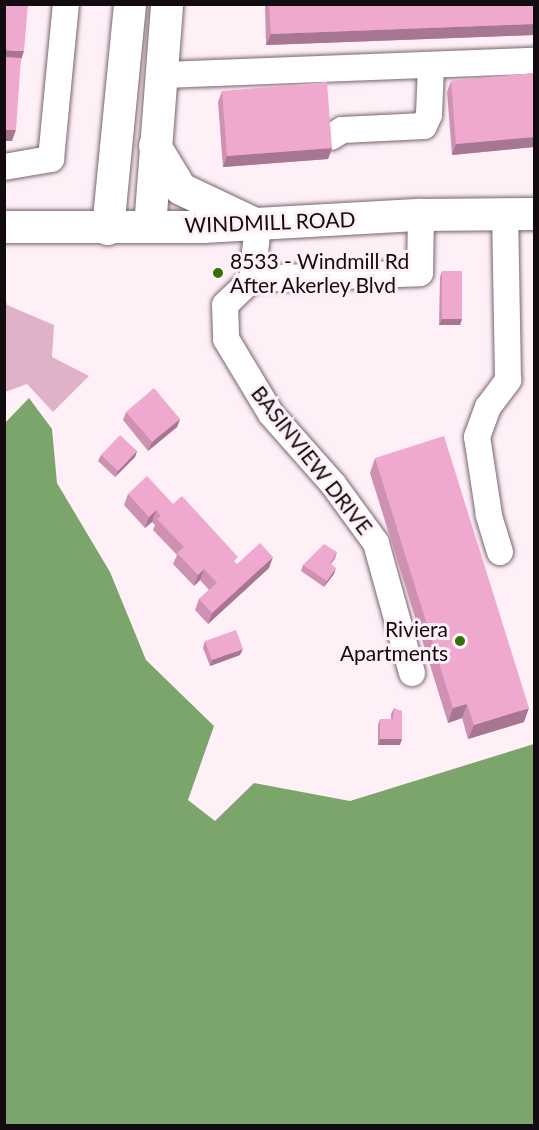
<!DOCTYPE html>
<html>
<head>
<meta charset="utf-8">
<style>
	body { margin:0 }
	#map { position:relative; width:539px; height:1130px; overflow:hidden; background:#fff0f8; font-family:Lato,sans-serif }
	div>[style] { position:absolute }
	.green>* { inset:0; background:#dfb2c9 }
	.water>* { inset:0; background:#7ba56a }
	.roads { filter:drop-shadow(0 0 2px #7a6570) drop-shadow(0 0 2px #7a6570) }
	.minor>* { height:26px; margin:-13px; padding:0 13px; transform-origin:13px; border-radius:13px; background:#fff }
	.major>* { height:32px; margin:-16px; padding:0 16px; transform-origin:16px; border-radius:16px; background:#fff }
	.wall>* { inset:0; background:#ce91b2 }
	.shaded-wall>* { inset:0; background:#a77691 }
	.building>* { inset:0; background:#efa9cf }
	.dots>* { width:16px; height:16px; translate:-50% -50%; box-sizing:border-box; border:3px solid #fff0f8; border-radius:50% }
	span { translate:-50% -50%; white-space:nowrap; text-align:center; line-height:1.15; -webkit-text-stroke:6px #fff0f8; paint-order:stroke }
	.street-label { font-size:21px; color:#120b0f }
	.poi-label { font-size:21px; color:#120b0f }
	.left { translate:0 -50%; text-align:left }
	.right { translate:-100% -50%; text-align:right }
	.frame { position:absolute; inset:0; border:6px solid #120b0f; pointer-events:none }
</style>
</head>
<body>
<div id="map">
	<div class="green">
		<i style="clip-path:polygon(4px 291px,7px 305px,54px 325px,52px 357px,89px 376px,53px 412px,27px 384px,5px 392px)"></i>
	</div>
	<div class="water">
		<i style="clip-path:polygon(29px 398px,52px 429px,57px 483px,110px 572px,146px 660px,214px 726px,188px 800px,215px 821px,254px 783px,350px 801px,534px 744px,534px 1125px,5px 1125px,4px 424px)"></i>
	</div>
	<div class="roads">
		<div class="minor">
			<i style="left:164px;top:75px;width:370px;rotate:-2.2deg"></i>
			<i style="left:331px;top:137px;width:13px;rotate:-32deg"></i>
			<i style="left:342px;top:130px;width:82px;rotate:-2.8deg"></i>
			<i style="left:424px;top:126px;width:12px;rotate:-66deg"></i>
			<i style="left:429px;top:115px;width:50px;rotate:-87.7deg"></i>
			<i style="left:4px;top:167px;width:48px;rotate:-9.7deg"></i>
			<i style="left:51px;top:159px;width:156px;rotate:-84.5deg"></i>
			<i style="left:258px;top:225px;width:54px;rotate:96.3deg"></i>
			<i style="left:252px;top:279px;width:37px;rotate:136deg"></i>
			<i style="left:225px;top:305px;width:34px;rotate:88deg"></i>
			<i style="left:226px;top:339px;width:87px;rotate:59deg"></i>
			<i style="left:271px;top:414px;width:94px;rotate:48.5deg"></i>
			<i style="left:333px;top:484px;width:73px;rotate:53.9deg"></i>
			<i style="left:376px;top:543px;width:135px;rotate:74.5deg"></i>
			<i style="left:252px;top:279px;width:168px;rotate:-2deg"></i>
			<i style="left:420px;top:273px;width:58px;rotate:-89deg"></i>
			<i style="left:500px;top:552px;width:39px;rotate:-107deg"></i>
			<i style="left:489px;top:515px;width:79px;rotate:-98.7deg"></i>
			<i style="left:477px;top:437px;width:32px;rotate:-70deg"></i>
			<i style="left:488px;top:407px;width:34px;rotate:-53deg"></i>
			<i style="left:508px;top:380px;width:167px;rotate:-91deg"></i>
		</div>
		<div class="major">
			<i style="left:155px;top:146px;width:50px;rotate:58.8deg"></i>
			<i style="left:181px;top:189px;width:80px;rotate:25.3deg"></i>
			<i style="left:4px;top:227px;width:199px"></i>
			<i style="left:203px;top:227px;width:218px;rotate:-3.2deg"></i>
			<i style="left:421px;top:215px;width:113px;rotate:-0.5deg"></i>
			<i style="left:150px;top:227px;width:224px;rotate:-85.6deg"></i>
			<i style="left:108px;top:229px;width:226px;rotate:-84.4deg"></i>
		</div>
	</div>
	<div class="wall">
		<i style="clip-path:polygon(265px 4px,534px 4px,534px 35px,266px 45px)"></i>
		<i style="clip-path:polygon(534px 73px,534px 147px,452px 155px,447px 92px,451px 81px)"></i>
		<i style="clip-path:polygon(222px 91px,332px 148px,328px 159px,223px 167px,218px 102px)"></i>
		<i style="clip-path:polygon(442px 271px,462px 319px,460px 325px,439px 325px,440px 277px)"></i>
		<i style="clip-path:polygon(126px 412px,180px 419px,177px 427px,148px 451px,123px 420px)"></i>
		<i style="clip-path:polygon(137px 451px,135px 457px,115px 477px,98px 461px,101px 455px)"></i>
		<i style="clip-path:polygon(375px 458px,524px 722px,468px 739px,462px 718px,448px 723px,370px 473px)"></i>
		<i style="clip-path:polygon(128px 494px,173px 504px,236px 564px,269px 568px,208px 624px,195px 610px,199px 599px,209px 590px,200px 580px,194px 586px,173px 564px,177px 555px,153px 530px,155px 525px,152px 522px,145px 528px,124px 505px)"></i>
		<i style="clip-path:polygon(337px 552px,335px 559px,331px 564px,334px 574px,324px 587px,301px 571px,303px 565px)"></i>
		<i style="clip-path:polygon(205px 641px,240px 655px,210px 666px,203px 648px)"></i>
		<i style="clip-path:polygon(394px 708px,400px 745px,378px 745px,378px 725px,380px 719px,391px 719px,391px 714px)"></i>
	</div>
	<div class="shaded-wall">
		<i style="clip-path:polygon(534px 24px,534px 35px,266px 45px,271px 34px)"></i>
		<i style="clip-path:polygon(4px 50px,24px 51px,20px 63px,4px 62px)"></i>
		<i style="clip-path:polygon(4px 130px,16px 130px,12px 141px,4px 141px)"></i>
		<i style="clip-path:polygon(534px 137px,534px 147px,452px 155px,456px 144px)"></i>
		<i style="clip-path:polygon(332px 148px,328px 159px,223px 167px,227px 156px)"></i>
		<i style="clip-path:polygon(442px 319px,462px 319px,460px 325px,439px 325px)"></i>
		<i style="clip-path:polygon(180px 419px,177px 427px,148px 451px,152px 442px)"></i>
		<i style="clip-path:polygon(137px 451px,135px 457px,115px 477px,118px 471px)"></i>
		<i style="clip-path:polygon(156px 510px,152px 522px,145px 528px,149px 517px)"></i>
		<i style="clip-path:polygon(273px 557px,269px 568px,208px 624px,212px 613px)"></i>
		<i style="clip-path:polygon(336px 568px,334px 574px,324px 587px,327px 581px)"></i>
		<i style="clip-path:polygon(204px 569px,200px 580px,194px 586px,198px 575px)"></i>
		<i style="clip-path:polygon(243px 649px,240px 655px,210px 666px,212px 660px)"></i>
		<i style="clip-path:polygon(467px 704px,462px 718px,448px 723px,453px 708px)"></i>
		<i style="clip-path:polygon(529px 708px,524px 722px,468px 739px,474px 725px)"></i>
		<i style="clip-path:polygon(380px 739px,402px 739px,400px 745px,378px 745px)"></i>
	</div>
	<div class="building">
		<i style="clip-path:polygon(4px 4px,28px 4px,24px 51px,4px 50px)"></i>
		<i style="clip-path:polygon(269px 4px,534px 4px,534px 24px,271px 34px)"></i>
		<i style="clip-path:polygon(4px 57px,21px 58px,16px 130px,4px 130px)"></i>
		<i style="clip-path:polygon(534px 73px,534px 137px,456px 144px,451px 81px)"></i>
		<i style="clip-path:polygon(327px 82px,332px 148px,227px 156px,222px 91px)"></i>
		<i style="clip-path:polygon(442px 271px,462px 271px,462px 319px,442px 319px)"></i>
		<i style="clip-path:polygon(154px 388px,180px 419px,152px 442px,126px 412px)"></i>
		<i style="clip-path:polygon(120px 435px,137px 451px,118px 471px,101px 455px)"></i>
		<i style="clip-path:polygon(444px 436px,529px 708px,474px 725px,467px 704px,453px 708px,375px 458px)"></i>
		<i style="clip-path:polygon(147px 476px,173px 504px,182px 496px,238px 557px,234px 561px,237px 564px,260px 543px,273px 557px,212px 613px,199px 599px,217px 583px,204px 569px,198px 575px,177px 553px,184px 547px,157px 519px,161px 516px,156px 510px,149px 517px,128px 494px)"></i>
		<i style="clip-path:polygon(324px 544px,337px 552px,330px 563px,336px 568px,327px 581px,303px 565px)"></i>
		<i style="clip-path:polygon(236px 630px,243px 649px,212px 660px,205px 641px)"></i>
		<i style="clip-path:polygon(394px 708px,402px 711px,402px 739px,380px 739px,380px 719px,393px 719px)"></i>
	</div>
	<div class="dots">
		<i style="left:218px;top:273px;background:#327106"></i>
		<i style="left:460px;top:641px;background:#327106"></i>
	</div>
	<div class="street-label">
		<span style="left:270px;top:222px;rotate:-2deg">WINDMILL ROAD</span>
		<span style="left:312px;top:460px;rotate:52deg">BASINVIEW DRIVE</span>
	</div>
	<div class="poi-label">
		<span class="left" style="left:230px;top:273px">8533 - Windmill Rd<br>After Akerley Blvd</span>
		<span class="right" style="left:448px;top:641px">Riviera<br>Apartments</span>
	</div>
	<div class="frame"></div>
</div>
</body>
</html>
